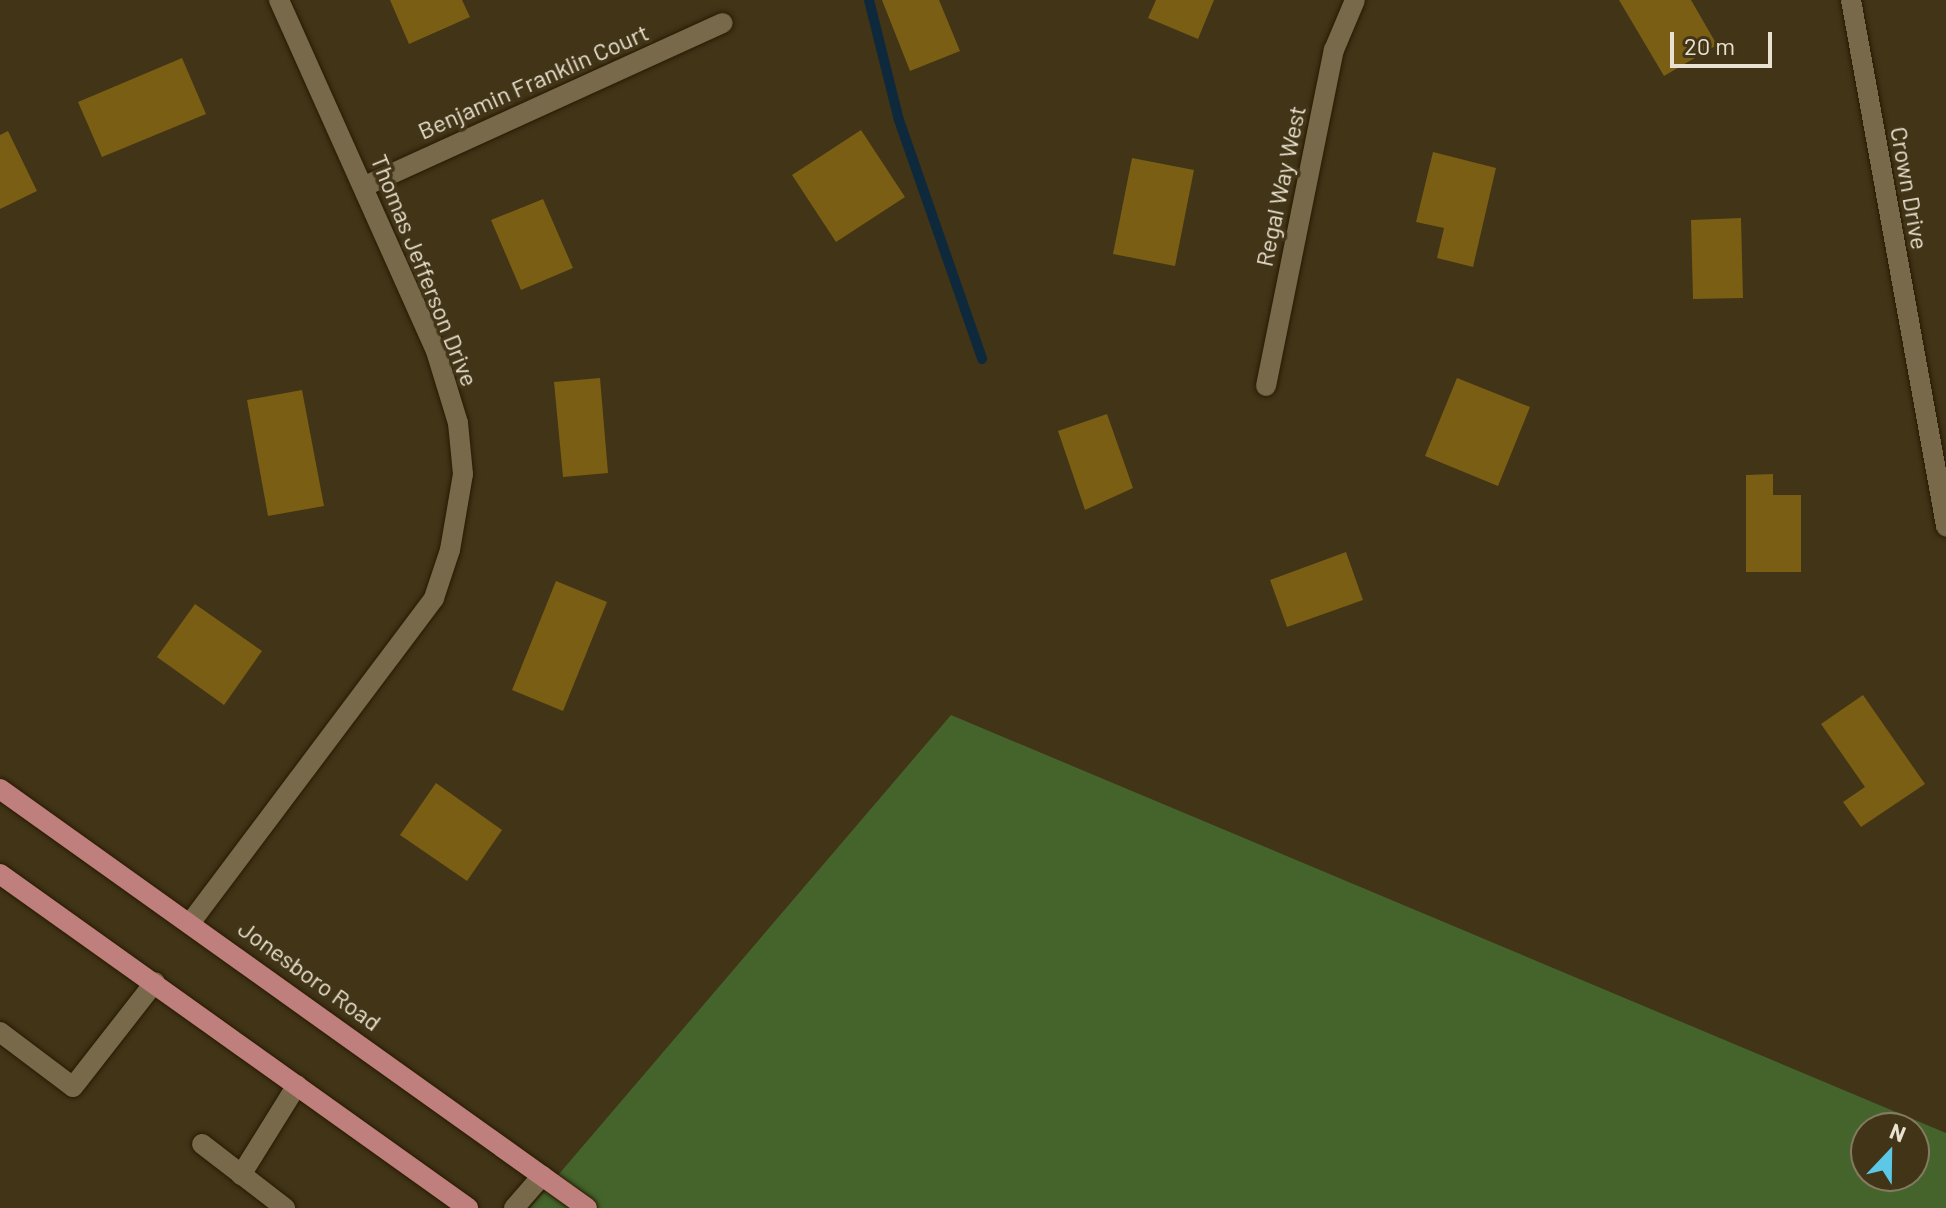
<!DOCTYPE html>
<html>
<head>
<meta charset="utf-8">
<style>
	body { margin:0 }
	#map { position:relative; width:1946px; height:1208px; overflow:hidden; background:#413417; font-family:Barlow,sans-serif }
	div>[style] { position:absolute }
	.green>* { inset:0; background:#44642b }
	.stream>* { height:10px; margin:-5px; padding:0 5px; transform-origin:5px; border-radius:5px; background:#0e293b }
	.building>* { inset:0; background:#7a5e13 }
	.roads { filter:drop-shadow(0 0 2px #271b00) drop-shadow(0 0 2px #271b00) }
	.service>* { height:20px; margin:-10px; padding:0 10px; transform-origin:10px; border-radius:10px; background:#77694a }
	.minor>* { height:20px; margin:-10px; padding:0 10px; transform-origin:10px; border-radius:10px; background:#77694a }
	.primary>* { height:20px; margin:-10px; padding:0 10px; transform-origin:10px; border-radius:10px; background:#bf7f7d }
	span { translate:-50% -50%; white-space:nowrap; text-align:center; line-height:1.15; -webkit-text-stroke:7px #413417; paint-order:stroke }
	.street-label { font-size:24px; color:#eae2d1 }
	.north { position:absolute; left:1850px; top:1112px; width:80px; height:80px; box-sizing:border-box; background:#413417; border:2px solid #857a61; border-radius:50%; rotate:22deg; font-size:22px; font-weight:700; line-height:32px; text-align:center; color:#eae2d1 }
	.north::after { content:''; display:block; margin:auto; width:28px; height:36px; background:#5dc7e8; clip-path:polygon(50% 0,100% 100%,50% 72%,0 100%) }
	.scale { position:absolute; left:1670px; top:32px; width:102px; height:36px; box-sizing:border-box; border:4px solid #eae2d1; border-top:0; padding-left:10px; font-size:24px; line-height:28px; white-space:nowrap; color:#eae2d1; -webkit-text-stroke:6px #413417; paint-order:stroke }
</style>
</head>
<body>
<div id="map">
	<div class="green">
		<i style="clip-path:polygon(evenodd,951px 715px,1946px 1133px,1946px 1208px,530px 1208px,951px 715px,1866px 1128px,1914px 1128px,1914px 1176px,1866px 1176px,1866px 1128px)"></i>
	</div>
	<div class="stream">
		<i style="left:869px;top:0;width:124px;rotate:76deg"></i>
		<i style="left:899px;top:120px;width:253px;rotate:70.8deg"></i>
	</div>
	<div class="building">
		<i style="clip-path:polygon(390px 0,462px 0,470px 17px,409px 44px)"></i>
		<i style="clip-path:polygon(882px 0,939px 0,960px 51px,910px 71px)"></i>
		<i style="clip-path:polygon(1156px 0,1214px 0,1198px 39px,1148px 18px)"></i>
		<i style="clip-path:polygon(1619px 0,1691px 0,1717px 45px,1664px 76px)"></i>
		<i style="clip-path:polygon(182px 58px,206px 114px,102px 157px,78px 102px)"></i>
		<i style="clip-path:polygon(861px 130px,905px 197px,836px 242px,792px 175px)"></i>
		<i style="clip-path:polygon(8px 131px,37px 191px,0 209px,0 135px)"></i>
		<i style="clip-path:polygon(1433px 152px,1496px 168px,1473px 267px,1437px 258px,1444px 228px,1416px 222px)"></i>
		<i style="clip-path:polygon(1132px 158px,1194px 170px,1175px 266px,1113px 254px)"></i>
		<i style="clip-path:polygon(543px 199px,573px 268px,521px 290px,491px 220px)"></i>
		<i style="clip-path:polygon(1741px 218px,1743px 298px,1693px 299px,1691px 220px)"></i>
		<i style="clip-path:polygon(600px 378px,608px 473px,563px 477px,554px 382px)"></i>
		<i style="clip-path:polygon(1457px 378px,1530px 407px,1498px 486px,1425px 456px)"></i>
		<i style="clip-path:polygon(302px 390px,324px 506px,268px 516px,247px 400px)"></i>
		<i style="clip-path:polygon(1107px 414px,1133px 488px,1085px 510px,1058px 431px)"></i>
		<i style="clip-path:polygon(1773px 474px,1773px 495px,1801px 495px,1801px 572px,1746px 572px,1746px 475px)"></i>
		<i style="clip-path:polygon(1346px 552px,1363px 600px,1287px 627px,1270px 580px)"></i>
		<i style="clip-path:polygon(556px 581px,607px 602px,563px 711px,512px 690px)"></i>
		<i style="clip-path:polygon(195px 604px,262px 651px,224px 705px,157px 657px)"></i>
		<i style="clip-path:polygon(1863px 695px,1925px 784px,1861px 827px,1843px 802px,1865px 787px,1821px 724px)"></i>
		<i style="clip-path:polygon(436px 783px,502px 830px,467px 881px,400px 835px)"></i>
	</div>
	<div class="roads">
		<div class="service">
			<i style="left:0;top:1032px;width:91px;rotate:37deg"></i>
			<i style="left:73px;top:1087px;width:133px;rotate:-52deg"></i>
			<i style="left:202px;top:1144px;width:105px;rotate:37.6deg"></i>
			<i style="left:241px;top:1175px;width:106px;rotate:-58.1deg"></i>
		</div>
		<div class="minor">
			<i style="left:1851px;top:0;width:535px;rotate:79.76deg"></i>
			<i style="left:365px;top:186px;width:393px;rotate:-24.5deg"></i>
			<i style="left:1266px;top:386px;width:343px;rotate:-78.6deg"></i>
			<i style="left:1334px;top:50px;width:54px;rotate:-67.2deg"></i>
			<i style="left:191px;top:922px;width:405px;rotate:-53.1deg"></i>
			<i style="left:434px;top:598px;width:51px;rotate:-71.6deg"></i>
			<i style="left:450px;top:550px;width:77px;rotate:-80.3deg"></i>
			<i style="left:463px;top:474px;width:51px;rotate:-95.6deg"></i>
			<i style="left:458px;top:423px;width:75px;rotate:-107deg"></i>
			<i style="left:436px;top:351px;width:385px;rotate:-114.1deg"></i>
			<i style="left:514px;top:1208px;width:43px;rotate:-48.8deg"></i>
		</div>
		<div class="primary">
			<i style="left:0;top:789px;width:721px;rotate:35.52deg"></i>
			<i style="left:0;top:874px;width:575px;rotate:35.51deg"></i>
		</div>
	</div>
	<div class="street-label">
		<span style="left:533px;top:81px;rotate:-24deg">Benjamin Franklin Court</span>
		<span style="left:1280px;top:186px;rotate:-78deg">Regal Way West</span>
		<span style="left:1910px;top:188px;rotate:80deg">Crown Drive</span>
		<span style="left:425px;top:270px;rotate:68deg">Thomas Jefferson Drive</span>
		<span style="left:310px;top:975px;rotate:36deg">Jonesboro Road</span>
	</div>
	<div class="north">N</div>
	<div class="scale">20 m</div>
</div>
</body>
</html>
